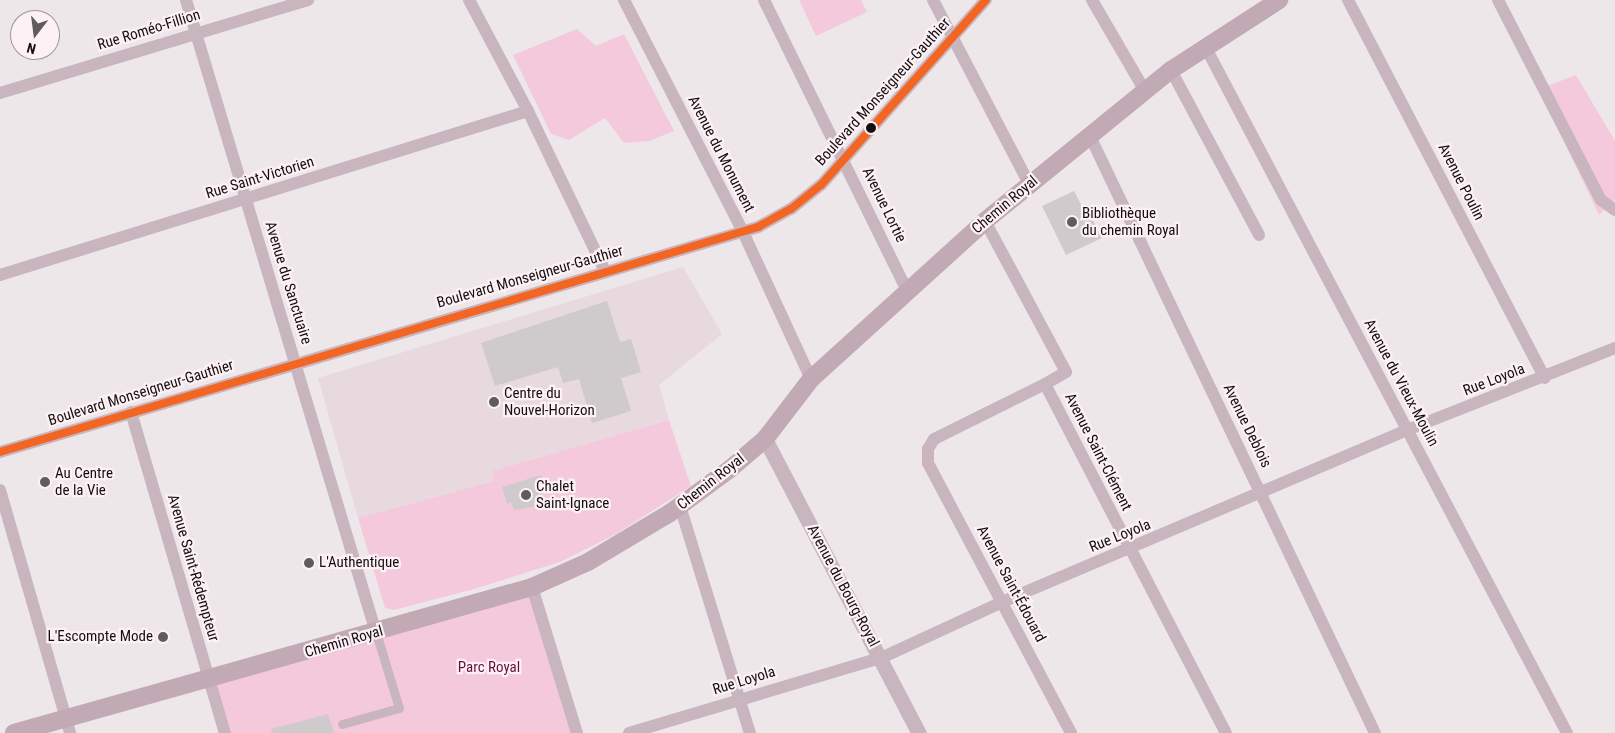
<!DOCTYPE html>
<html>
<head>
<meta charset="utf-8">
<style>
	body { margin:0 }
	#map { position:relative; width:1615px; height:733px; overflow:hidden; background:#eee7ea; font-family:"Roboto Condensed",sans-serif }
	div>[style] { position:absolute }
	.built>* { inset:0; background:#e8d9df }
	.green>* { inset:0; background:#f4c9db }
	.building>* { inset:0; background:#cfcacc }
	.pedestrian>* { height:9px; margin:-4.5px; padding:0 4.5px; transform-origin:4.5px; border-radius:4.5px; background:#c9b5be }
	.minor>* { height:12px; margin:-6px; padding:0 6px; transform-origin:6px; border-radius:6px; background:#c9b5be }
	.tertiary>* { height:15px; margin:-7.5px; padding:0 7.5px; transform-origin:7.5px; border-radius:7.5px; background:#c9b5be }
	.secondary>* { height:18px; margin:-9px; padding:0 9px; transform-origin:9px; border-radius:9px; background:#c2aab4 }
	.bus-1>* { height:8px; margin:-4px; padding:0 4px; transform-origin:4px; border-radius:4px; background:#f26522 }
	.dots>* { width:14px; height:14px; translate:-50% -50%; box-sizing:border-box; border:2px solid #fef1f6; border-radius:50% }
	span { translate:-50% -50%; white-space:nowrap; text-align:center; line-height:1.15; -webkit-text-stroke:4.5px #fef1f6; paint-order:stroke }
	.street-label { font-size:15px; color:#130f10 }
	.poi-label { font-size:15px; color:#130f10 }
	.left { translate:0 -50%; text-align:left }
	.right { translate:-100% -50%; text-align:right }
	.park-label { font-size:15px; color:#650f3e }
	.north { position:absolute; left:10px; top:10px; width:50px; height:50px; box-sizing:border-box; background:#fef1f6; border:1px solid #a0979a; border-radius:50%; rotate:195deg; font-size:14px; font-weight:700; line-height:20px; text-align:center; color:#130f10 }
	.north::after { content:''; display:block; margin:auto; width:18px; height:22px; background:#605b5c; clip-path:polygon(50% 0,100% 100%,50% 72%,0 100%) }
</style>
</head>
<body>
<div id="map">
	<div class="built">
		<i style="clip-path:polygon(683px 267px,722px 334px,659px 385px,669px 420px,492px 471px,494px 481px,358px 518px,318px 378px)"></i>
	</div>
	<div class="green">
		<i style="clip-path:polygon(799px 0,861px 0,867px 12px,816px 36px)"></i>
		<i style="clip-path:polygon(577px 29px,596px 46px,624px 34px,674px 131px,649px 141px,624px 143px,605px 118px,569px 140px,551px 134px,513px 55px)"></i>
		<i style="clip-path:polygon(1576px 75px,1615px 141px,1615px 200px,1599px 215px,1539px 89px)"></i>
		<i style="clip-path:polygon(669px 420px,691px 486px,616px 534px,560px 562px,474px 589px,394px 610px,385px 608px,358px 518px,494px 481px,492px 471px)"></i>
		<i style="clip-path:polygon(532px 587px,577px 733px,225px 733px,209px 681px)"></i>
	</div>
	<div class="building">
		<i style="clip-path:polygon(1074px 191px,1083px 208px,1086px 206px,1102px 238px,1066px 255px,1042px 206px)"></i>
		<i style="clip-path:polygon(607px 301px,620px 342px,631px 339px,641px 372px,621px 378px,631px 411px,592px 423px,579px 379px,563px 383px,558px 367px,495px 386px,481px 343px)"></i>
		<i style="clip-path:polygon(541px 475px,546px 491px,540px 493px,544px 505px,514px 510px,511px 502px,507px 504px,502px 487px)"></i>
		<i style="clip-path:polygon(328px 714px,334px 733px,272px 733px,271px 729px)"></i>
	</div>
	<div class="pedestrian">
		<i style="left:342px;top:724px;width:59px;rotate:-15.7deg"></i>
		<i style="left:399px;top:708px;width:78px;rotate:-107deg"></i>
	</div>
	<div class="minor">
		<i style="left:186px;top:0;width:661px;rotate:73.29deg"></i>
		<i style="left:469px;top:0;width:126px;rotate:62deg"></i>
		<i style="left:528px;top:111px;width:178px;rotate:64.3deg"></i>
		<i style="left:624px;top:0;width:261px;rotate:62.8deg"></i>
		<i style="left:743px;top:232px;width:162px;rotate:65.2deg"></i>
		<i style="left:764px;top:0;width:324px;rotate:63.8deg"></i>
		<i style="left:933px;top:0;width:208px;rotate:62.4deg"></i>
		<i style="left:1092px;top:0;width:105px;rotate:59.8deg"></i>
		<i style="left:1348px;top:0;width:426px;rotate:62.5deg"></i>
		<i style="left:1498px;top:0;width:225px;rotate:62.8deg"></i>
		<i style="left:1601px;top:200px;width:17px;rotate:36deg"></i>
		<i style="left:1206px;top:48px;width:774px;rotate:62.21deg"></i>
		<i style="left:1171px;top:70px;width:187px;rotate:61.9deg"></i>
		<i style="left:0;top:93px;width:322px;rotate:-16.8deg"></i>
		<i style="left:1089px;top:134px;width:664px;rotate:64.48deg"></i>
		<i style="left:985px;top:221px;width:171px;rotate:61.8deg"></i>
		<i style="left:1066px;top:372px;width:24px;rotate:150deg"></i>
		<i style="left:1045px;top:384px;width:393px;rotate:62.6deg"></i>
		<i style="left:0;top:275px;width:553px;rotate:-17.26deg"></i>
		<i style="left:1045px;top:384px;width:124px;rotate:153.6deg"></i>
		<i style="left:934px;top:439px;width:12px;rotate:121deg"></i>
		<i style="left:928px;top:449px;width:14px;rotate:90deg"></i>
		<i style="left:928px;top:463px;width:306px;rotate:62.1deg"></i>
		<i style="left:131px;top:412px;width:334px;rotate:73.7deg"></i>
		<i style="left:0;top:452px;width:791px;rotate:-16.53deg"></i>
		<i style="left:758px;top:227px;width:38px;rotate:-29deg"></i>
		<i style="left:791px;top:209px;width:38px;rotate:-39deg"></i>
		<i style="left:821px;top:185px;width:248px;rotate:-48.3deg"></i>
		<i style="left:0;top:490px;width:253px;rotate:73.9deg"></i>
		<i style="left:680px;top:506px;width:238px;rotate:72.9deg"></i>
		<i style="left:532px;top:587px;width:153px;rotate:72.9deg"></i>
		<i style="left:629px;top:733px;width:263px;rotate:-16.6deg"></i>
		<i style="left:881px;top:658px;width:133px;rotate:-24.8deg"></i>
		<i style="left:1002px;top:602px;width:440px;rotate:-23deg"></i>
		<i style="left:1407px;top:430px;width:224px;rotate:-21.5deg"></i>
	</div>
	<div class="tertiary">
		<i style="left:765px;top:439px;width:332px;rotate:62.4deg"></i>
	</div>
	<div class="secondary">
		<i style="left:14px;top:733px;width:538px;rotate:-15.74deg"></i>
		<i style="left:532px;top:587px;width:61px;rotate:-24.1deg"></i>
		<i style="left:588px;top:562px;width:96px;rotate:-30.9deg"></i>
		<i style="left:670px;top:513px;width:74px;rotate:-36.3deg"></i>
		<i style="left:730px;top:469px;width:46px;rotate:-40.6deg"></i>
		<i style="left:765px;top:439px;width:76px;rotate:-52.5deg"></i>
		<i style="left:811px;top:379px;width:235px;rotate:-42.2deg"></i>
		<i style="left:985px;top:221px;width:240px;rotate:-39.1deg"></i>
		<i style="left:1171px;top:70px;width:129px;rotate:-32.9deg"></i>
	</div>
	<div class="bus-1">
		<i style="left:0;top:452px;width:791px;rotate:-16.53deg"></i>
		<i style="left:758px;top:227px;width:38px;rotate:-29deg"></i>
		<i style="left:791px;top:209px;width:38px;rotate:-39deg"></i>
		<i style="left:821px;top:185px;width:248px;rotate:-48.3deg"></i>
	</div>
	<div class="dots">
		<i style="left:871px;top:128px;background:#130f10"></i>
		<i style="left:1072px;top:222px;background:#605b5c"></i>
		<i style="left:494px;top:402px;background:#605b5c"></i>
		<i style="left:45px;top:482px;background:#605b5c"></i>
		<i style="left:526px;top:495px;background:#605b5c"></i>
		<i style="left:309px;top:563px;background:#605b5c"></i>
		<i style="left:163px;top:637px;background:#605b5c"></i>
	</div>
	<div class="street-label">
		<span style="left:149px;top:30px;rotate:-17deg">Rue Roméo-Fillion</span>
		<span style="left:883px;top:92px;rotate:-48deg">Boulevard Monseigneur-Gauthier</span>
		<span style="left:721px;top:154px;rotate:63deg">Avenue du Monument</span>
		<span style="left:260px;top:178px;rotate:-17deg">Rue Saint-Victorien</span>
		<span style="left:1461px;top:182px;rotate:63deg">Avenue Poulin</span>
		<span style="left:884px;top:205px;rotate:64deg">Avenue Lortie</span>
		<span style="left:1005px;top:205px;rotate:-40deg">Chemin Royal</span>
		<span style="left:530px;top:277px;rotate:-16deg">Boulevard Monseigneur-Gauthier</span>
		<span style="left:288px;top:283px;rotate:73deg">Avenue du Sanctuaire</span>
		<span style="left:1494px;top:380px;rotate:-21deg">Rue Loyola</span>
		<span style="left:1401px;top:383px;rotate:62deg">Avenue du Vieux-Moulin</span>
		<span style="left:141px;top:393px;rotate:-17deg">Boulevard Monseigneur-Gauthier</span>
		<span style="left:1247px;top:426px;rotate:64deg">Avenue Deblois</span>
		<span style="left:1098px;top:452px;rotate:63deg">Avenue Saint-Clément</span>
		<span style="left:711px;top:482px;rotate:-38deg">Chemin Royal</span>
		<span style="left:1120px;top:536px;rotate:-22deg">Rue Loyola</span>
		<span style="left:193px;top:568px;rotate:74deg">Avenue Saint-Rédempteur</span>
		<span style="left:1011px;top:584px;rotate:62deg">Avenue Saint-Édouard</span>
		<span style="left:843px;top:586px;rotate:62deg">Avenue du Bourg-Royal</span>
		<span style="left:344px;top:642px;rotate:-16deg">Chemin Royal</span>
		<span style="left:744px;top:681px;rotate:-17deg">Rue Loyola</span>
	</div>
	<div class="poi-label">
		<span class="left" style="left:1082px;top:222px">Bibliothèque<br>du chemin Royal</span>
		<span class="left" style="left:504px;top:402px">Centre du<br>Nouvel-Horizon</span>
		<span class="left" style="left:55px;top:482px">Au Centre<br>de la Vie</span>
		<span class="left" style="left:536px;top:495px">Chalet<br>Saint-Ignace</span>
		<span class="left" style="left:319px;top:563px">L'Authentique</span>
		<span class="right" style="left:153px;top:637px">L'Escompte Mode</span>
	</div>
	<div class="park-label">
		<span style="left:489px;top:668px">Parc Royal</span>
	</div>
	<div class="north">N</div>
</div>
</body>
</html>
